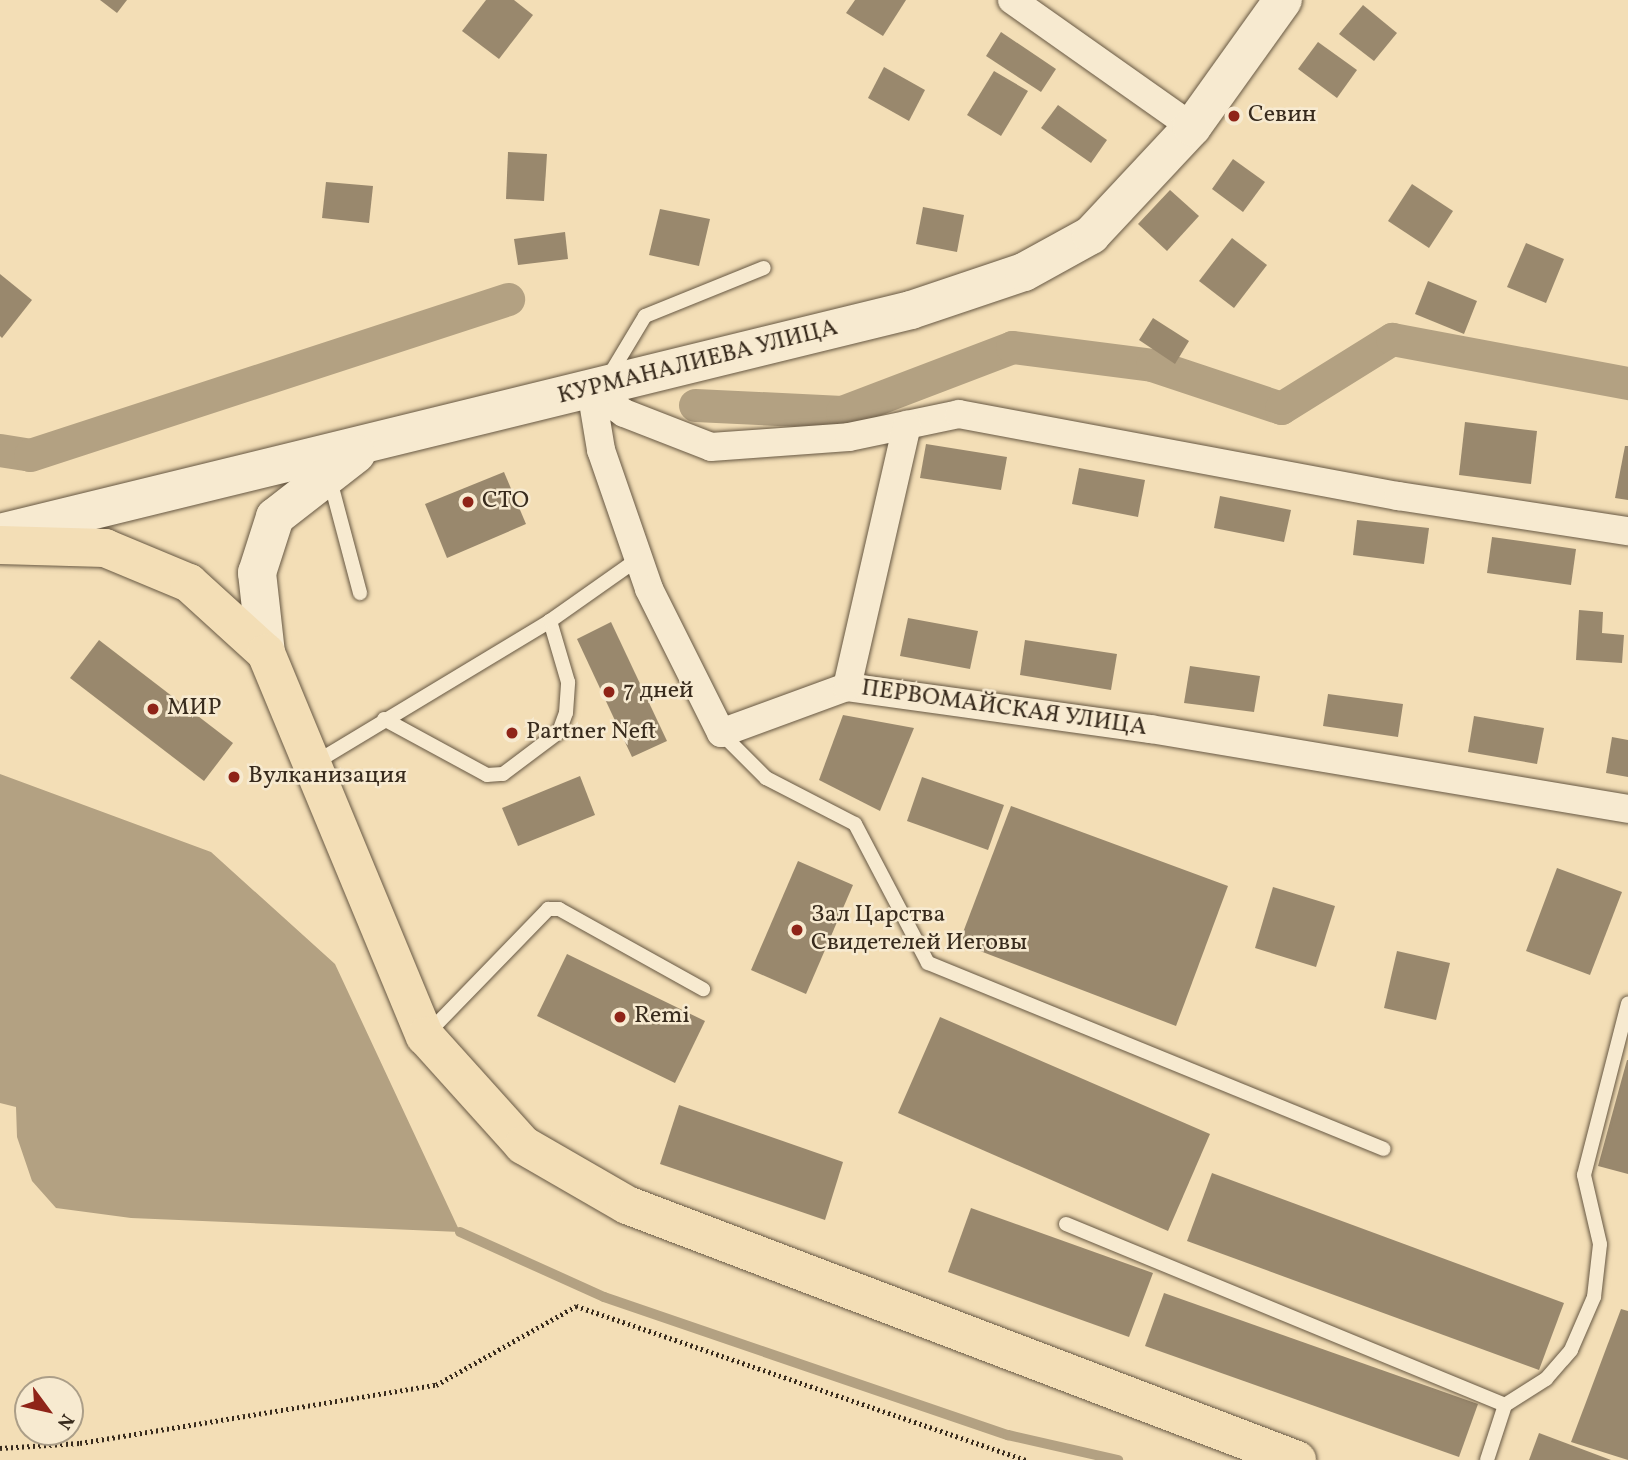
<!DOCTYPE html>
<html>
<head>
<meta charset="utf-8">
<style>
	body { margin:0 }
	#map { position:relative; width:1628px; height:1460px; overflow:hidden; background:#f3deb6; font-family:Vollkorn,serif }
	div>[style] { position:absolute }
	.water>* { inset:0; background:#b3a182 }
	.stream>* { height:10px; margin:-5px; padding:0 5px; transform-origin:5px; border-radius:5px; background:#b3a182 }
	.canal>* { height:33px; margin:-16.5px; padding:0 16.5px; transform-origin:16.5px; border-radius:16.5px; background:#b3a182 }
	.building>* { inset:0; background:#99886d }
	.path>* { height:4.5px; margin-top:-2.25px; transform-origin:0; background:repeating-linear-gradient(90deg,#382b1d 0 2px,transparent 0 5.5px) }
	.roads { filter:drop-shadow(0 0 2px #675843) drop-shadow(0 0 2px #675843) }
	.service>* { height:14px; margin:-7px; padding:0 7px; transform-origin:7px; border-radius:7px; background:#f7ead0 }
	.minor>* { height:28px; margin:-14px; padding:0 14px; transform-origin:14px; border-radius:14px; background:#f7ead0 }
	.secondary>* { height:38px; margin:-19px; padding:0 19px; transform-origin:19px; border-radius:19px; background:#f7ead0 }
	.primary>* { height:38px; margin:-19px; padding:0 19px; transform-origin:19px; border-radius:19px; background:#f3deb6 }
	.dots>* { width:19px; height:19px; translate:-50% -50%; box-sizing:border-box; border:4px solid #f7ead0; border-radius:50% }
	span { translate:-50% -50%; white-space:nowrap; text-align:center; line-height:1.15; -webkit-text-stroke:5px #f7ead0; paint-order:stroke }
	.poi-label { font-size:24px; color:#382b1d }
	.left { translate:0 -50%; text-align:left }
	.street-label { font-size:24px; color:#382b1d }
	.north { position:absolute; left:14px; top:1376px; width:70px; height:70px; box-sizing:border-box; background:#f7ead0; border:2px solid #ab9e88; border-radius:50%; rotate:123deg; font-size:19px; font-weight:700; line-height:28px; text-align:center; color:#382b1d }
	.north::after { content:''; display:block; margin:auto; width:24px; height:32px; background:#8f2418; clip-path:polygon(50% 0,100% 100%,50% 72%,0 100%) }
</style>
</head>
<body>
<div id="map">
	<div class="water">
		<i style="clip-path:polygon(0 774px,211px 852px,335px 964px,460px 1232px,131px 1218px,56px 1208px,32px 1181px,17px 1137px,16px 1107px,0 1103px)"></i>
	</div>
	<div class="stream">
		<i style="left:460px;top:1232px;width:158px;rotate:24.3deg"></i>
		<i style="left:604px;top:1297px;width:427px;rotate:18.9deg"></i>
		<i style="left:1008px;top:1435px;width:113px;rotate:12.8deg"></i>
	</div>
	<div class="canal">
		<i style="left:695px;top:405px;width:147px;rotate:2.7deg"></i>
		<i style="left:842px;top:412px;width:182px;rotate:-20.9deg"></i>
		<i style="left:1012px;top:347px;width:141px;rotate:7.3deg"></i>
		<i style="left:1152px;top:365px;width:136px;rotate:18.4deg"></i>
		<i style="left:1281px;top:408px;width:131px;rotate:-31.9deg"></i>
		<i style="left:1392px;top:339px;width:240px;rotate:10.6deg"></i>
		<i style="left:0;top:450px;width:30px;rotate:9deg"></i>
		<i style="left:30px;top:455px;width:503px;rotate:-18.07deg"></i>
	</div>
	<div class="building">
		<i style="clip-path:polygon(100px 0,127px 0,117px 13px)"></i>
		<i style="clip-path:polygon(486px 0,514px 0,533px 15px,499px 59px,462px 31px)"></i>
		<i style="clip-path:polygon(855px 0,906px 0,883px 36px,846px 13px)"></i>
		<i style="clip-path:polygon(1363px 5px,1397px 33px,1374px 61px,1339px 34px)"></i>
		<i style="clip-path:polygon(1001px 32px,1056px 69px,1041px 92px,986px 56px)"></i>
		<i style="clip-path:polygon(1318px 42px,1357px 70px,1337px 98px,1298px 69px)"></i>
		<i style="clip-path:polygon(884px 67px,925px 90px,909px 121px,868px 98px)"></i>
		<i style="clip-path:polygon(994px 71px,1028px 91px,1001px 136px,967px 115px)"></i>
		<i style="clip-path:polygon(1058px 105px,1107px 140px,1091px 163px,1041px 128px)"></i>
		<i style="clip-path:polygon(508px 152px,547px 154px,544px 201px,506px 199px)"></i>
		<i style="clip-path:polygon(1233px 159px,1265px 182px,1243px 212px,1212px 189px)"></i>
		<i style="clip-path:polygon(326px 182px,373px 186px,369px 223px,322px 218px)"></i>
		<i style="clip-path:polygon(1412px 184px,1453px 211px,1429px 248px,1388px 221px)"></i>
		<i style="clip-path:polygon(1170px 190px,1199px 216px,1167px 251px,1138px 224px)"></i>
		<i style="clip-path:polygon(923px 207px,964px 215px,957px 252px,916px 244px)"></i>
		<i style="clip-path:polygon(660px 209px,710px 219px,699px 266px,649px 255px)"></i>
		<i style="clip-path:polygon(565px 232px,568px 259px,518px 265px,514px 239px)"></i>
		<i style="clip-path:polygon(1232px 238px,1267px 265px,1234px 308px,1199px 281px)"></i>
		<i style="clip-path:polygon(1526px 243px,1564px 259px,1546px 303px,1507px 287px)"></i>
		<i style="clip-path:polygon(0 274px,32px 300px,2px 338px,0 336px)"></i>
		<i style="clip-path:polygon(1428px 281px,1477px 301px,1464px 334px,1415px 314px)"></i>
		<i style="clip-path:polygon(1153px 318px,1189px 341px,1175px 364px,1139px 340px)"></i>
		<i style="clip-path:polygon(1465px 422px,1537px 431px,1531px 484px,1459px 475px)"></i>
		<i style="clip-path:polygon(926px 444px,1007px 457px,1001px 490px,920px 478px)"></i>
		<i style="clip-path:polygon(1625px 446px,1628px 446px,1628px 500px,1615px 498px)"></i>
		<i style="clip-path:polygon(1079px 468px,1145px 480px,1138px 517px,1072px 504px)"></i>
		<i style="clip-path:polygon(504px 472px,526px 524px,447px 558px,425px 504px)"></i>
		<i style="clip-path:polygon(1220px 496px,1291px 510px,1284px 542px,1214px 528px)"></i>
		<i style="clip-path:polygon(1357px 520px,1429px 528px,1424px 564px,1353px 555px)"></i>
		<i style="clip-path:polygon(1492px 537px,1576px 549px,1571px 585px,1487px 573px)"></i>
		<i style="clip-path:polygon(1579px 610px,1603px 612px,1602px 633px,1624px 635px,1622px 663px,1576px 660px)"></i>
		<i style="clip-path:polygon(908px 618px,978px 631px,970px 669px,900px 656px)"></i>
		<i style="clip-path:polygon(611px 622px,667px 741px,632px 757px,577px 639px)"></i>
		<i style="clip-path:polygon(99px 640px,233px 743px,204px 781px,70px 678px)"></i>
		<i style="clip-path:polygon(1025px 640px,1117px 654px,1111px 690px,1020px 675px)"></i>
		<i style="clip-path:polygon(1190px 666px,1260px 676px,1254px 712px,1184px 703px)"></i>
		<i style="clip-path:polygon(1328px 694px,1403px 704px,1398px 737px,1323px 726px)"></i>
		<i style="clip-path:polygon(843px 715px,914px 728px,880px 811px,819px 780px)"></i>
		<i style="clip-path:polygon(1474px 716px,1544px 728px,1537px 764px,1468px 752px)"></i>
		<i style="clip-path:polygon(1612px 737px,1628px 740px,1628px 777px,1606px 773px)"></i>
		<i style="clip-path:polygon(580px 776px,595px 815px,518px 846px,502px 808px)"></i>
		<i style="clip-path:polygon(922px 777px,1004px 805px,988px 850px,907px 821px)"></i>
		<i style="clip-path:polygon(1011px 806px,1228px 886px,1176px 1026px,959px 943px)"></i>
		<i style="clip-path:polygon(798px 861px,853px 885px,806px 994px,751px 970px)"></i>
		<i style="clip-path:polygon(1557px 868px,1622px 892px,1590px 975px,1526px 951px)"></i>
		<i style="clip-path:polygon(1273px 887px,1335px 906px,1316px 967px,1255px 948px)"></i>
		<i style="clip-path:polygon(1397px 951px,1450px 963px,1436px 1020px,1384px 1008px)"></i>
		<i style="clip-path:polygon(567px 954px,705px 1021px,675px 1083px,537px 1016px)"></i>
		<i style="clip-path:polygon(940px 1017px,1210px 1134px,1168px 1231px,898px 1113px)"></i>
		<i style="clip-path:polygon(1627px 1060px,1628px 1060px,1628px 1174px,1598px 1166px)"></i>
		<i style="clip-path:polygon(679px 1105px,843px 1162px,825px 1220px,660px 1164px)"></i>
		<i style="clip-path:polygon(1212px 1173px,1564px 1303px,1539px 1370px,1187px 1241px)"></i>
		<i style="clip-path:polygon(971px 1208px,1153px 1273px,1129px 1337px,948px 1272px)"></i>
		<i style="clip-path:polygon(1164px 1293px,1478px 1404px,1459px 1457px,1145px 1346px)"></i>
		<i style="clip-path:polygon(1621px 1309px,1628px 1311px,1628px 1460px,1571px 1442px)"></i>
		<i style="clip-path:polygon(1539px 1433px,1611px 1460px,1529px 1460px)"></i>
	</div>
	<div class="path">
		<i style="left:0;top:1448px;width:80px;rotate:-3.6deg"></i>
		<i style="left:80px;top:1443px;width:361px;rotate:-9.3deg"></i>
		<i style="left:436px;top:1385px;width:161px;rotate:-29.4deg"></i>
		<i style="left:576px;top:1306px;width:476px;rotate:18.9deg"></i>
	</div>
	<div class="roads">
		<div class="service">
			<i style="left:609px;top:376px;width:70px;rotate:-59deg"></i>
			<i style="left:645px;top:316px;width:128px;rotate:-22deg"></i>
			<i style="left:330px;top:480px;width:117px;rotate:75.1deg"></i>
			<i style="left:384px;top:719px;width:117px;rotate:28.5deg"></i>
			<i style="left:487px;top:775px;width:16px;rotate:-4deg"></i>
			<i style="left:503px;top:774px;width:70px;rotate:-36.9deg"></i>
			<i style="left:559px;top:732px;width:20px;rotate:-70deg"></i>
			<i style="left:566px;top:713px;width:31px;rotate:-86deg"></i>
			<i style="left:568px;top:682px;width:64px;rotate:-106.4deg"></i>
			<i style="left:721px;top:733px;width:64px;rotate:45deg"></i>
			<i style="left:766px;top:778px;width:100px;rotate:27.3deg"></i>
			<i style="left:855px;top:824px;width:157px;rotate:62.3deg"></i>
			<i style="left:928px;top:963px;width:492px;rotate:22.2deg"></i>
			<i style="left:313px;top:764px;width:277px;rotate:-31.1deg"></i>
			<i style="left:550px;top:621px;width:108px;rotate:-35.2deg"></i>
			<i style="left:428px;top:1033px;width:173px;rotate:-45.9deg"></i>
			<i style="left:548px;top:909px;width:11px"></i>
			<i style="left:559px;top:909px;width:165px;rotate:29.1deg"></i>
			<i style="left:1066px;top:1224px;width:475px;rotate:22.4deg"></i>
			<i style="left:1505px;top:1405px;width:49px;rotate:-32.4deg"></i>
			<i style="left:1546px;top:1379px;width:38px;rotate:-49deg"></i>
			<i style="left:1571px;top:1350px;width:58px;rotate:-66.5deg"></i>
			<i style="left:1594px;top:1297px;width:53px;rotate:-83.5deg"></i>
			<i style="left:1600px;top:1244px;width:71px;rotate:-103.1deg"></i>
			<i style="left:1584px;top:1175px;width:177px;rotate:-75.6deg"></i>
			<i style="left:1487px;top:1460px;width:58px;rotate:-71.9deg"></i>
		</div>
		<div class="minor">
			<i style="left:1012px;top:0;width:220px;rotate:35.2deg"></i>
			<i style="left:591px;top:390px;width:61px;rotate:80.5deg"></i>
			<i style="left:601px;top:450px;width:147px;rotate:70.9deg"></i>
			<i style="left:649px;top:589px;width:161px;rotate:63.4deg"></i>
			<i style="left:721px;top:733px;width:134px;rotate:-20.1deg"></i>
			<i style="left:847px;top:687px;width:307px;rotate:7.9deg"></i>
			<i style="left:1151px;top:729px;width:484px;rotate:9.5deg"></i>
			<i style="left:591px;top:390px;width:40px;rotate:34.9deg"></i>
			<i style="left:624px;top:413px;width:93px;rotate:21.3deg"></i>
			<i style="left:711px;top:447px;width:138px;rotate:-4.1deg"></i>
			<i style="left:849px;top:437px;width:112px;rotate:-11.8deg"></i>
			<i style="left:959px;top:414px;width:447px;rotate:10.6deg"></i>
			<i style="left:1398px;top:496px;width:233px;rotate:8.7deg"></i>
			<i style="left:847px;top:687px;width:269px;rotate:-77.1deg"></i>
		</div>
		<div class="secondary">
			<i style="left:0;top:533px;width:938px;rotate:-13.75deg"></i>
			<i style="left:911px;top:310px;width:119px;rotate:-18.6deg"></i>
			<i style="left:1024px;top:272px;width:77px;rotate:-28.9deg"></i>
			<i style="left:1091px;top:235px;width:148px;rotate:-46.9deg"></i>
			<i style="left:1192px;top:127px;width:156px;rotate:-54.4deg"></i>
			<i style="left:266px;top:653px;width:81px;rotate:-96.4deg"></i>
			<i style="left:257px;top:573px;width:59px;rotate:-72.2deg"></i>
			<i style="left:275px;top:517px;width:103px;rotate:-37.9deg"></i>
		</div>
		<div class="primary">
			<i style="left:0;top:545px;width:105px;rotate:1.6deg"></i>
			<i style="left:105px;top:548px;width:91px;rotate:22.6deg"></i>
			<i style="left:189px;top:583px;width:104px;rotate:42.3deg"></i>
			<i style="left:266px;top:653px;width:415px;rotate:67.5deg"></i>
			<i style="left:425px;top:1036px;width:147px;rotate:48deg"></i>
			<i style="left:523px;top:1145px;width:120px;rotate:30deg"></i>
			<i style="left:627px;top:1205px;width:717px;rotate:20.84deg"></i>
		</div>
	</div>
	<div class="dots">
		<i style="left:1234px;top:116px;background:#8f2418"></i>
		<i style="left:468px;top:502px;background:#8f2418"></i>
		<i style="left:609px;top:692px;background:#8f2418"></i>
		<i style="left:153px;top:709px;background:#8f2418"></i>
		<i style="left:512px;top:733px;background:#8f2418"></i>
		<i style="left:234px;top:777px;background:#8f2418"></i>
		<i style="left:797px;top:930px;background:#8f2418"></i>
		<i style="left:620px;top:1017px;background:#8f2418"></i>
	</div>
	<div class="poi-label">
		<span class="left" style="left:1248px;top:116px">Севин</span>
		<span class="left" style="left:482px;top:502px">СТО</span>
		<span class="left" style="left:623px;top:692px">7 дней</span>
		<span class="left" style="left:167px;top:709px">МИР</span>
		<span class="left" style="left:526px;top:733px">Partner Neft</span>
		<span class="left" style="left:248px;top:777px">Вулканизация</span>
		<span class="left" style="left:811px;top:930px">Зал Царства<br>Свидетелей Иеговы</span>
		<span class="left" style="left:634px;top:1017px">Remi</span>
	</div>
	<div class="street-label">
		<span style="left:698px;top:363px;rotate:-14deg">КУРМАНАЛИЕВА УЛИЦА</span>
		<span style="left:1004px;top:709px;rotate:8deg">ПЕРВОМАЙСКАЯ УЛИЦА</span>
	</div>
	<div class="north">N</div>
</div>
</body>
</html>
